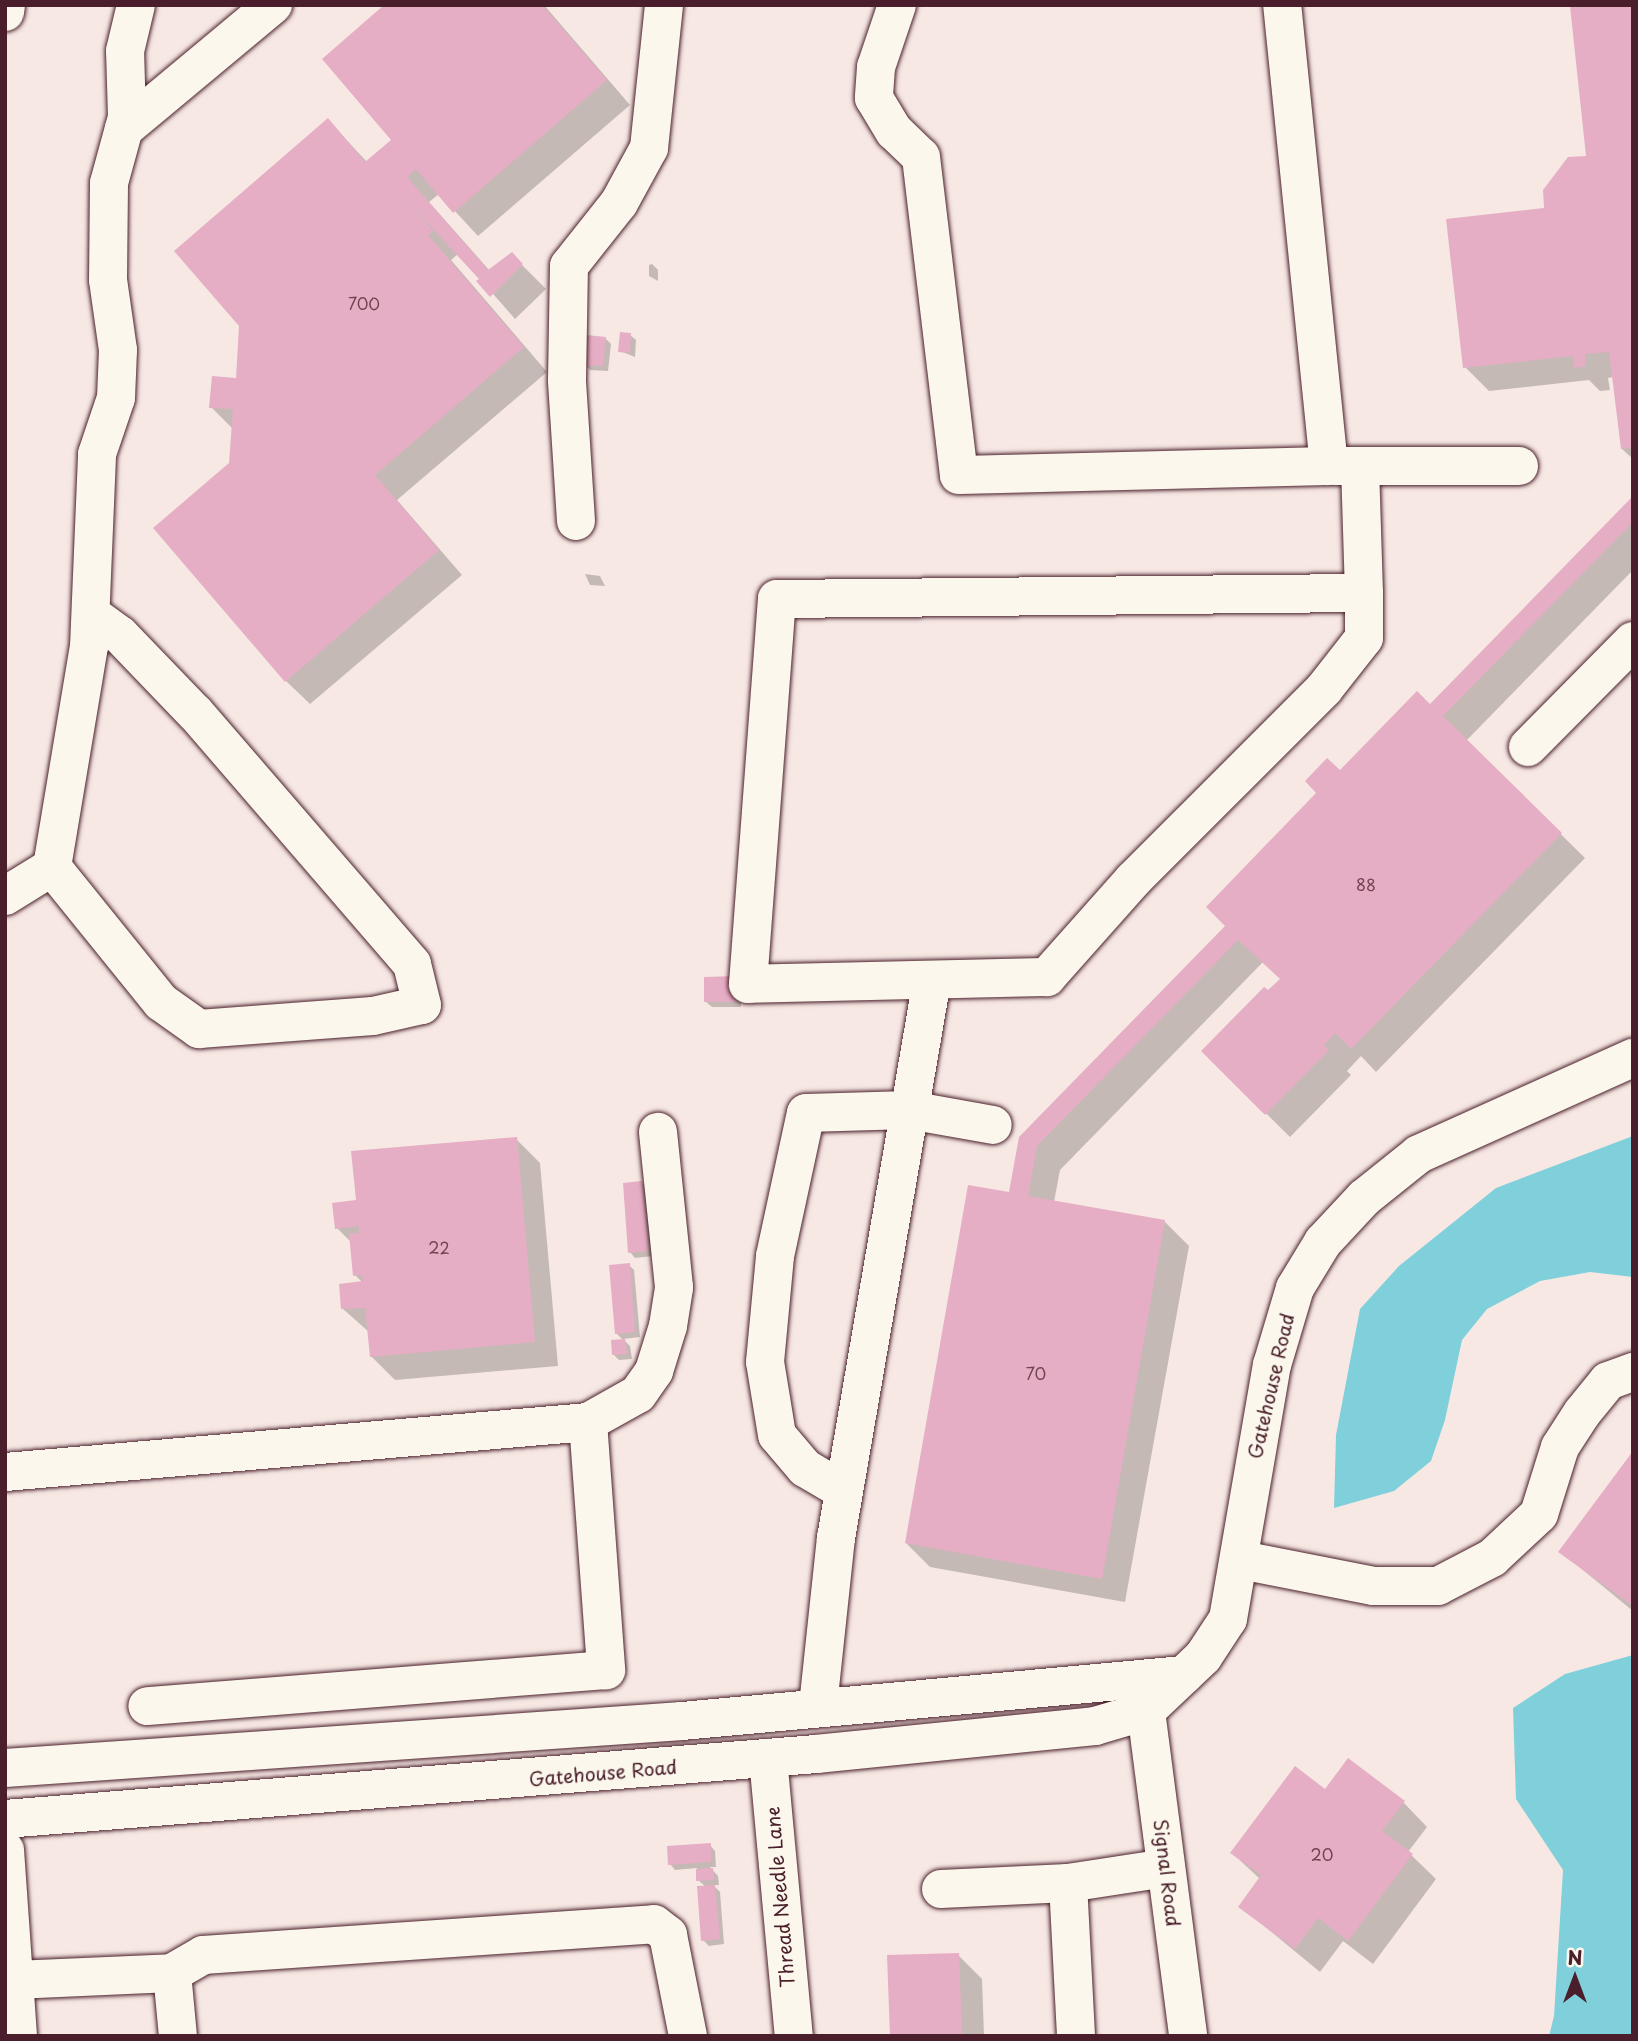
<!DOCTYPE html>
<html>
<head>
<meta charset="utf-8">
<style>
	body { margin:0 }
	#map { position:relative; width:1638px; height:2041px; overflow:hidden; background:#f7e8e4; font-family:"Playpen Sans",sans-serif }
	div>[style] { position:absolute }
	.water>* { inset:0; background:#80d0dc }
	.shadow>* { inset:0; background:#0003 }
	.building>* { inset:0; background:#e6aec4 }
	.roads { filter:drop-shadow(0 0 2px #4a1f2b) drop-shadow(0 0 2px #4a1f2b) }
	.minor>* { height:38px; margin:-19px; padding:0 19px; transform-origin:19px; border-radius:19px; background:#fbf7ec }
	span { translate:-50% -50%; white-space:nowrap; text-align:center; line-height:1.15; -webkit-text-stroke:5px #fbf7ec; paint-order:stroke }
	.number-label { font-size:16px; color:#714351 }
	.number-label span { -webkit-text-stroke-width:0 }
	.street-label { font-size:19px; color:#4a1f2b }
	.frame { position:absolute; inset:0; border:7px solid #4a1f2b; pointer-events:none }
	.north { position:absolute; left:1540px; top:1943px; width:70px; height:70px; -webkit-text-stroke:5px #fbf7ec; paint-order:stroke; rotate:0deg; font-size:19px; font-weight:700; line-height:28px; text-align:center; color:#4a1f2b }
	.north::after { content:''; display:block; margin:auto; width:24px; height:32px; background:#4a1f2b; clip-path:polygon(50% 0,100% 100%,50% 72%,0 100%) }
</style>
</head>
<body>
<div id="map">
	<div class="water">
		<i style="clip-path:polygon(1633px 1136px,1633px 1277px,1590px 1272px,1540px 1281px,1487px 1309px,1462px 1340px,1445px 1420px,1431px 1461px,1394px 1491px,1334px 1508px,1336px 1435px,1360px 1309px,1399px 1266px,1496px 1188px)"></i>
		<i style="clip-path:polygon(1633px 1655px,1633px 2036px,1549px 2036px,1554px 2016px,1563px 1870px,1516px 1799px,1513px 1708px,1565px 1674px)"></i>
	</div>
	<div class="shadow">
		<i style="clip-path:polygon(387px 5px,544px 5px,630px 105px,478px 236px,439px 194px,429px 202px,490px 271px,512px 255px,546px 289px,515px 319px,458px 254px,451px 260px,547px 372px,397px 500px,462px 575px,310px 704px,286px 681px,231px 463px,233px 429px,211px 407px,237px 380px,328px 120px,367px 162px,393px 140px)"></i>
		<i style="clip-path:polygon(1633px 5px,1633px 459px,1622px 449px,1614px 377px,1608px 378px,1610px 390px,1600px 391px,1589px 380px,1489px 391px,1465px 367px,1546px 209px,1588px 157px,1572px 8px)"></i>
		<i style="clip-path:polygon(652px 264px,658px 270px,658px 281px,649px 276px,649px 265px)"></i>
		<i style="clip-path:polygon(630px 335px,636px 340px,635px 357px,620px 351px)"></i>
		<i style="clip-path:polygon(605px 338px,611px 344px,608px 371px,590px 370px,584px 364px)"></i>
		<i style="clip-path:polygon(1633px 498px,1633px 570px,1466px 741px,1585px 858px,1376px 1072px,1361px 1056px,1347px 1071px,1351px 1075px,1290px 1137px,1203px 1051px,1282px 980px,1263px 962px,1060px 1170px,1054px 1202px,1165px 1222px,1189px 1246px,1125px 1602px,930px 1567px,906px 1543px,1010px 1194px,1021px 1138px,1227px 926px,1340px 772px,1430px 706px)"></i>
		<i style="clip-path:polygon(585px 574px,600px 576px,605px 586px,590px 585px)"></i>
		<i style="clip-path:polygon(741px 983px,741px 1007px,712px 1007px,706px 1002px)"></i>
		<i style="clip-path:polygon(516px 1139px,540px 1163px,558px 1366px,395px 1380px,371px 1356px,369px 1332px,343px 1309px,363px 1283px,355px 1275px,352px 1243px,337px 1228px,358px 1202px)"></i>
		<i style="clip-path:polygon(642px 1183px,647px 1188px,653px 1256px,635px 1258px,630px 1252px)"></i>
		<i style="clip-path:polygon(629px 1265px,634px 1270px,640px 1337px,623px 1339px,630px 1346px,632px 1359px,619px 1360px,614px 1355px,624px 1341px,616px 1333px)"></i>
		<i style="clip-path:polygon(1633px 1454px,1633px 1611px,1561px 1552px)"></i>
		<i style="clip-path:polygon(1325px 1791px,1404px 1803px,1427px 1827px,1408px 1852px,1436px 1879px,1373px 1964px,1343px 1941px,1320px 1972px,1240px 1906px,1260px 1879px,1232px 1853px)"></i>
		<i style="clip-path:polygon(710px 1845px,715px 1851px,716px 1867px,710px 1867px,718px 1876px,719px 1885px,713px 1885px,720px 1892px,724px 1944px,709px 1946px,703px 1940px,706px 1887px,698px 1880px,697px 1868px,675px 1870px,670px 1864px)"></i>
		<i style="clip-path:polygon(958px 1955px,982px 1979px,984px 2036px,891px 2036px)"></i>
	</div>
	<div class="building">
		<i style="clip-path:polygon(384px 5px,542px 5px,607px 80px,453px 213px,416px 169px,407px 177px,488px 270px,512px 252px,523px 264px,490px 297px,476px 281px,479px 279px,395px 188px,433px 231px,428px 235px,524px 347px,375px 475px,439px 550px,285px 682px,153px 528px,229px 463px,233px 409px,209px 408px,212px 376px,236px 378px,239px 326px,174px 251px,328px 118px,365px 162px,391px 140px,322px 59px)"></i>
		<i style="clip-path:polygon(1633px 5px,1633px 448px,1621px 449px,1609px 352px,1585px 354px,1586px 366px,1574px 368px,1573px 356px,1463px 368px,1446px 219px,1544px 208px,1543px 190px,1568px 157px,1586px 156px,1570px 6px)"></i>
		<i style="clip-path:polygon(620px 332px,631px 333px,630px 353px,618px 352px)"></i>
		<i style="clip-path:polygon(586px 335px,606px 337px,603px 366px,583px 365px)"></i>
		<i style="clip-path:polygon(1633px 496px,1633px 522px,1443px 716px,1562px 833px,1351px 1049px,1335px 1033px,1324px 1045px,1329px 1050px,1265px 1115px,1201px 1051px,1264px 987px,1268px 990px,1280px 979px,1238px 940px,1037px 1146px,1028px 1196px,1165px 1220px,1102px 1579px,905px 1543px,968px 1185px,1009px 1192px,1019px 1137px,1225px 926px,1206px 907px,1316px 793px,1305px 781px,1327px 758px,1340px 770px,1417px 691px,1430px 704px)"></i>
		<i style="clip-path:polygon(736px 976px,736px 1002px,704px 1002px,704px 977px)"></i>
		<i style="clip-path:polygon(517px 1137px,535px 1342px,370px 1357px,365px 1308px,341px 1309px,339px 1284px,363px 1281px,362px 1275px,353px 1276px,349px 1234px,359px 1233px,359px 1226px,335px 1229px,332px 1203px,356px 1200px,351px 1151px)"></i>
		<i style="clip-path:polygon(642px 1181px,648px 1251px,628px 1253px,623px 1183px)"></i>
		<i style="clip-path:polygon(630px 1263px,635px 1332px,615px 1334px,609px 1265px)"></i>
		<i style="clip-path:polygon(625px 1339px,627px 1354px,612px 1355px,611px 1340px)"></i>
		<i style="clip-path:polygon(1633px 1451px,1633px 1606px,1558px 1552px)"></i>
		<i style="clip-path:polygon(1348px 1758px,1405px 1801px,1382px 1831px,1413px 1854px,1348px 1941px,1318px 1918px,1295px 1949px,1238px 1907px,1261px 1875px,1230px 1853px,1295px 1766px,1325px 1789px)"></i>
		<i style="clip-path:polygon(711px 1843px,711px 1862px,668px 1865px,667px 1846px)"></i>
		<i style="clip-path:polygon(713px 1868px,714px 1880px,696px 1881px,696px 1869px)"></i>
		<i style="clip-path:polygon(715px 1885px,720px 1939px,701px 1941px,697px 1886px)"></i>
		<i style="clip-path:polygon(959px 1953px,962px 2036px,890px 2036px,887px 1955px)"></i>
	</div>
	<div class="roads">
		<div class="minor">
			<i style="left:897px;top:5px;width:65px;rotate:108.7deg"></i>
			<i style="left:876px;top:67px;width:31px;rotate:94deg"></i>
			<i style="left:874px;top:98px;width:39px;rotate:59deg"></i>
			<i style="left:894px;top:131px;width:37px;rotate:44deg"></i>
			<i style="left:921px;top:157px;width:320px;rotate:83.2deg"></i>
			<i style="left:959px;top:475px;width:370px;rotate:-1.4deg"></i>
			<i style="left:1329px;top:466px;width:463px;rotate:-95.8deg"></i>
			<i style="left:5px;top:12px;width:7px;rotate:-82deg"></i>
			<i style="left:124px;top:129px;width:194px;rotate:-39.8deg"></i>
			<i style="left:1335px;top:466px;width:184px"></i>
			<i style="left:1360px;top:466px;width:127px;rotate:88.2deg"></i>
			<i style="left:1364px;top:593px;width:45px;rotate:90deg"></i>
			<i style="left:1364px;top:638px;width:65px;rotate:128.1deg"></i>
			<i style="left:1324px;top:689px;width:270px;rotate:135deg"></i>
			<i style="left:1133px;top:880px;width:130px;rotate:131.6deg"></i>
			<i style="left:1047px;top:977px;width:299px;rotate:178.7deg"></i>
			<i style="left:748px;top:984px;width:386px;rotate:-85.7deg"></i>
			<i style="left:777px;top:599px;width:587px;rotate:-0.59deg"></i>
			<i style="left:576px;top:521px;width:141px;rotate:-93.7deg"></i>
			<i style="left:567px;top:380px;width:114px;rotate:-89deg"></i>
			<i style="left:569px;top:266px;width:80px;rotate:-51.6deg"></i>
			<i style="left:619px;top:203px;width:63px;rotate:-61.4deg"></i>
			<i style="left:649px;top:148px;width:144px;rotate:-84deg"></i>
			<i style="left:1528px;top:747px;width:149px;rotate:-45.3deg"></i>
			<i style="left:52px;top:867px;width:174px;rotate:51.1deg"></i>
			<i style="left:161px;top:1002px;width:47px;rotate:35.4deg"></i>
			<i style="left:199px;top:1029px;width:174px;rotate:-4.3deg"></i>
			<i style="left:373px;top:1016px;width:50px;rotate:-12.7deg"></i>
			<i style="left:422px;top:1005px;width:42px;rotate:-103.7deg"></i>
			<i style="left:412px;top:964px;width:332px;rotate:-130.8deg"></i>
			<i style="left:195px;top:713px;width:108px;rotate:-133.9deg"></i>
			<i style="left:120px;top:635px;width:34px;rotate:-144deg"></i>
			<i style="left:5px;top:896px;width:55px;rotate:-31.7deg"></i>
			<i style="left:52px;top:867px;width:223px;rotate:-80.5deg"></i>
			<i style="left:89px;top:647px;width:193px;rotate:-87.6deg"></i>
			<i style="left:97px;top:454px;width:59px;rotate:-71.3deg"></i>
			<i style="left:116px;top:398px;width:48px;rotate:-87.6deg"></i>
			<i style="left:118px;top:350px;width:71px;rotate:-98.1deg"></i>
			<i style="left:108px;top:280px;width:97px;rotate:-89.4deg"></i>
			<i style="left:109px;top:183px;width:68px;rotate:-74.7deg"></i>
			<i style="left:127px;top:117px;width:66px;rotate:-91.7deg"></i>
			<i style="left:125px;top:51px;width:47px;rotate:-76.6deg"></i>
			<i style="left:588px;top:1422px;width:57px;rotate:-29.2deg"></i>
			<i style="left:638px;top:1394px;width:28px;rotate:-55deg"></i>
			<i style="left:654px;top:1371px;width:47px;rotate:-72.7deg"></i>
			<i style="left:668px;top:1326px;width:39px;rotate:-81deg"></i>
			<i style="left:674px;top:1287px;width:156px;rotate:-95.9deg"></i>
			<i style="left:5px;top:1472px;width:585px;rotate:-4.9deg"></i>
			<i style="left:588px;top:1422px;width:249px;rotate:85.8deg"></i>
			<i style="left:606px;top:1670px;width:460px;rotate:175.5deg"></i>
			<i style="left:844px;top:1491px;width:45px;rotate:-149.5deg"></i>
			<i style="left:805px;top:1468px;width:43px;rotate:-130.3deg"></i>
			<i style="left:777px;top:1435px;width:74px;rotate:-99.3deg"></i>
			<i style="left:765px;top:1362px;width:106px;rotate:-84.6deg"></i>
			<i style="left:775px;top:1256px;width:146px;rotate:-77.8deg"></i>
			<i style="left:806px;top:1113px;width:103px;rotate:-1.7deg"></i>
			<i style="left:909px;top:1110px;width:85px;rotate:10.1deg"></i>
			<i style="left:1241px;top:1560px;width:135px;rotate:11.1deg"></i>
			<i style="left:1373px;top:1586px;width:65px"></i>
			<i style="left:1438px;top:1586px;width:61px;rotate:-27.4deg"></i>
			<i style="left:1492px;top:1558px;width:64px;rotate:-43.1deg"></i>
			<i style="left:1539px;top:1514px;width:70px;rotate:-72.6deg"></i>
			<i style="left:1560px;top:1447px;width:40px;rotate:-57.1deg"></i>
			<i style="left:1582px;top:1413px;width:41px;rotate:-50.9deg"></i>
			<i style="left:1608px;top:1381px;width:27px;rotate:-20deg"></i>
			<i style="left:818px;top:1706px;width:169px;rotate:-83.9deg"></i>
			<i style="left:836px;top:1538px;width:566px;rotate:-80.24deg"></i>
			<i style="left:1146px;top:1711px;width:328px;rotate:82.6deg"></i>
			<i style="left:768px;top:1758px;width:279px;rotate:84.7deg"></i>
			<i style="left:5px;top:1768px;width:679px;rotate:-3.97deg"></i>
			<i style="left:682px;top:1721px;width:504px;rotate:-5.24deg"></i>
			<i style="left:5px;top:1819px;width:814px;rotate:-4.58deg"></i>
			<i style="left:816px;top:1754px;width:280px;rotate:-5.7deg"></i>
			<i style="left:1095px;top:1726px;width:53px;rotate:-16.4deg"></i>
			<i style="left:1146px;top:1711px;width:79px;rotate:-43.5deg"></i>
			<i style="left:1203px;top:1657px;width:45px;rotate:-56.7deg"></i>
			<i style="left:1228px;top:1619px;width:258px;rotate:-80.2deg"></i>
			<i style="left:1272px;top:1365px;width:80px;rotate:-73.4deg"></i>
			<i style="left:1295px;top:1288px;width:54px;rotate:-58.7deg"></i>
			<i style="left:1323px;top:1242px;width:60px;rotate:-47deg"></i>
			<i style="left:1364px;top:1198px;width:70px;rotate:-38.7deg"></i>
			<i style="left:1419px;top:1154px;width:235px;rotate:-24.2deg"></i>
			<i style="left:5px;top:1850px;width:186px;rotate:86deg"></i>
			<i style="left:1068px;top:1883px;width:153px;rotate:87deg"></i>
			<i style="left:941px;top:1889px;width:127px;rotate:-2.7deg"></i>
			<i style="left:1068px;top:1883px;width:99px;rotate:-8.7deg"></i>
			<i style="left:172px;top:1973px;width:63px;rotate:84.6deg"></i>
			<i style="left:14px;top:1980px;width:158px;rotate:-2.5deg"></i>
			<i style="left:172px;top:1973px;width:36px;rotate:-30deg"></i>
			<i style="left:203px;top:1955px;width:452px;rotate:-3.9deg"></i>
			<i style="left:654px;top:1924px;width:18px;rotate:38deg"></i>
			<i style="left:668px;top:1935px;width:103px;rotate:78.8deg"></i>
		</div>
	</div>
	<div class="number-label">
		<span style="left:364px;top:303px">700</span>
		<span style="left:1366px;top:884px">88</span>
		<span style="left:439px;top:1247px">22</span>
		<span style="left:1036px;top:1373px">70</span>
		<span style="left:1322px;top:1854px">20</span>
	</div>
	<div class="street-label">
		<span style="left:1271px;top:1386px;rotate:-77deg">Gatehouse Road</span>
		<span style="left:603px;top:1773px;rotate:-5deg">Gatehouse Road</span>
		<span style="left:1167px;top:1873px;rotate:83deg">Signal Road</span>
		<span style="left:780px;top:1897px;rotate:-95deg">Thread Needle Lane</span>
	</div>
	<div class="frame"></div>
	<div class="north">N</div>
</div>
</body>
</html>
